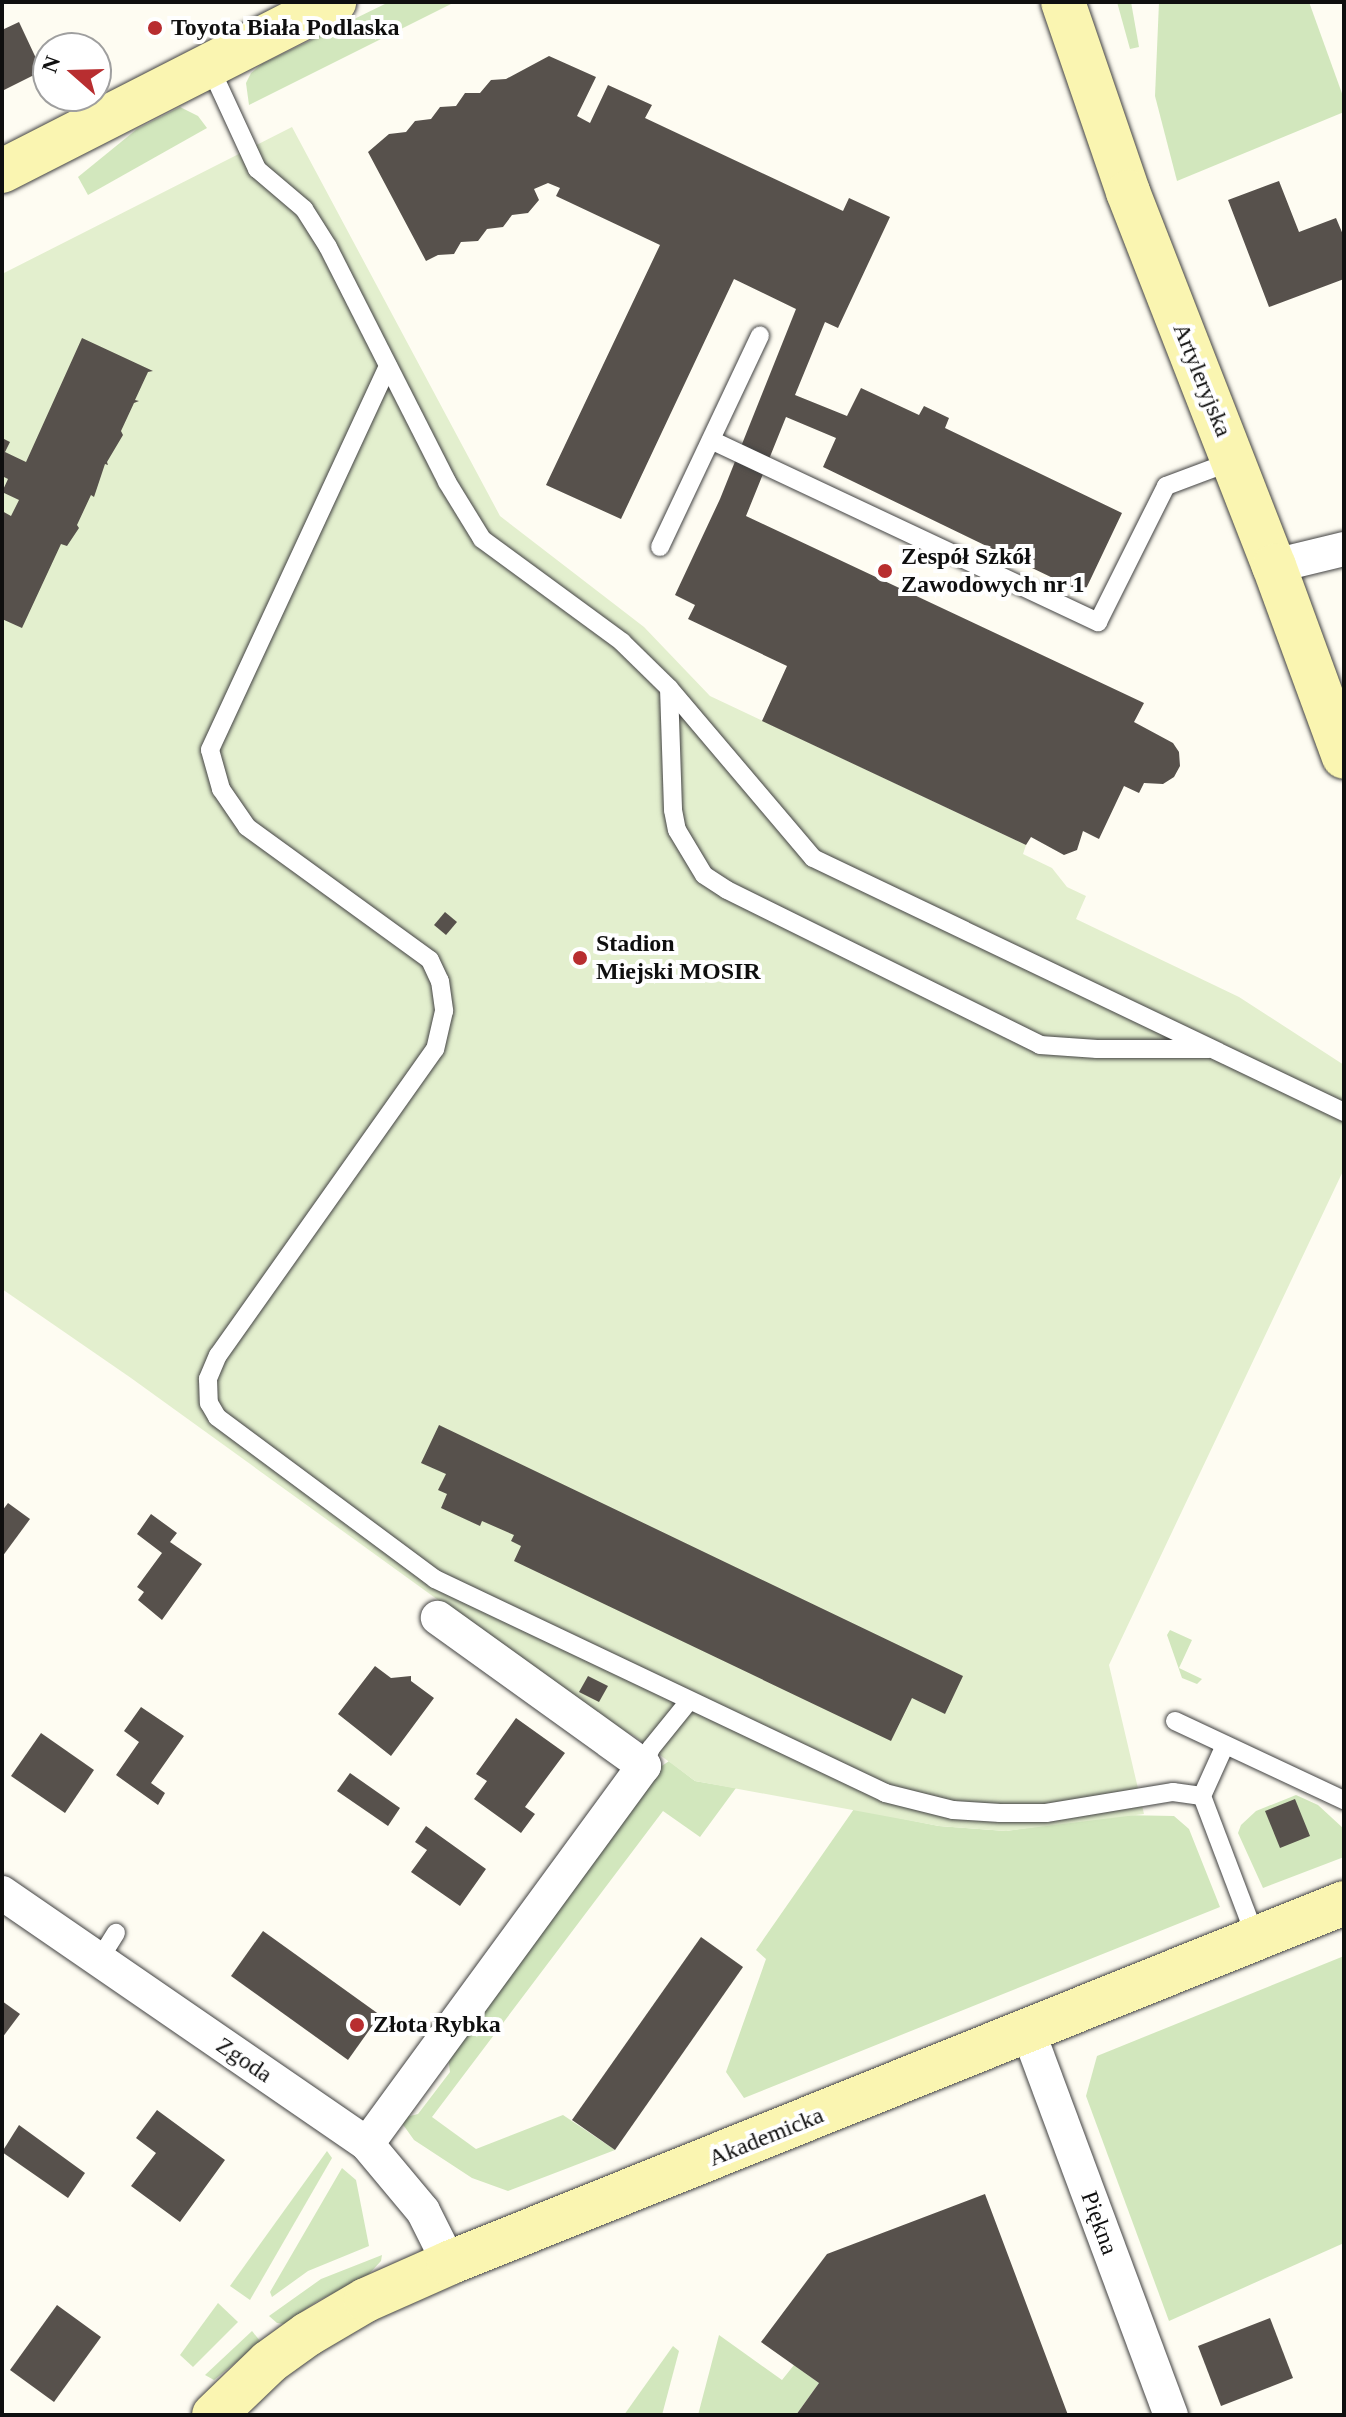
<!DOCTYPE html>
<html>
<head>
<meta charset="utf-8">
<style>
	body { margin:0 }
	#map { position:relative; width:1346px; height:2417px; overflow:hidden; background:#fefcf2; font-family:"Times New Roman",serif }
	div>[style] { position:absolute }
	.green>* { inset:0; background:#d2e7bd }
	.pitch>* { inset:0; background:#e3efce }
	.building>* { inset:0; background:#57514c }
	.roads { filter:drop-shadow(0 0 2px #424242) drop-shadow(0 0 2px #424242) }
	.lane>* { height:18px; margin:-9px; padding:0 9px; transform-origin:9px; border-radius:9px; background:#fff }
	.street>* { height:34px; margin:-17px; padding:0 17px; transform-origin:17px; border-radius:17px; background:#fff }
	.secondary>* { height:44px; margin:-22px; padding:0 22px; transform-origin:22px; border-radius:22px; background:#faf5b1 }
	.dots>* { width:22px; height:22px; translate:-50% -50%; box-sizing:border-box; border:4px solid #fff; border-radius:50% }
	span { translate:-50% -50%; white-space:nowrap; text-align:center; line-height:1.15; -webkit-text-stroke:8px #fff; paint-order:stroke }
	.poi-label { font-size:24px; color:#0f0f0f; font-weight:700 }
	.left { translate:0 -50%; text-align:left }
	.street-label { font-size:24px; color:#0f0f0f }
	.frame { position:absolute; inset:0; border:4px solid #0f0f0f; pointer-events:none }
	.north { position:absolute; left:32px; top:32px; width:80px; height:80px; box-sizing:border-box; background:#fff; border:2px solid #9f9f9f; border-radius:50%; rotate:290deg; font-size:22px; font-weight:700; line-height:32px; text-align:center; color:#0f0f0f }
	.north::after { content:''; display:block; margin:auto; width:28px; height:36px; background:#b82e30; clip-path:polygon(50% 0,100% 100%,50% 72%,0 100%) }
</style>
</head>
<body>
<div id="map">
	<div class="green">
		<i style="clip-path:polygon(389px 2px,455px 2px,249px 105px,246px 83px,251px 73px,262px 64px)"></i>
		<i style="clip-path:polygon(1117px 2px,1131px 2px,1139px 47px,1130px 49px)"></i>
		<i style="clip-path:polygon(1159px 2px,1309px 2px,1344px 99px,1344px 112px,1177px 181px,1155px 96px)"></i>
		<i style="clip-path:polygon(180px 107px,198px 116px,207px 128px,88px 195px,78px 177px,137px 129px)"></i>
		<i style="clip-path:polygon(1170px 1630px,1192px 1640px,1179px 1668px,1202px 1679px,1197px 1684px,1182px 1678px,1167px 1635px)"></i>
		<i style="clip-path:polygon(669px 1761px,695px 1781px,736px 1788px,700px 1837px,663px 1811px,432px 2117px,476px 2149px,563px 2115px,615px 2150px,508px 2191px,472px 2178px,414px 2140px,399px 2119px,418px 2114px,450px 2072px,447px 2049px,659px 1768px)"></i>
		<i style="clip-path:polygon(1296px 1795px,1318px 1805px,1344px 1829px,1344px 1857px,1263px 1888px,1238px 1833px,1241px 1825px,1256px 1811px)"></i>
		<i style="clip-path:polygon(854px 1809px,939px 1826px,1006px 1831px,1120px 1815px,1174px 1816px,1189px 1829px,1220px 1907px,744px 2098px,726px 2072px,766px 1959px,756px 1950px)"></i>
		<i style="clip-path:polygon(1344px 1956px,1344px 2243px,1169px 2321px,1086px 2096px,1097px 2056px)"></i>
		<i style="clip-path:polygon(327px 2151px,332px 2158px,250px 2300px,230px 2286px)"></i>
		<i style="clip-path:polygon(342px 2168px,356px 2180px,369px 2246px,308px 2271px,272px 2297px,270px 2292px)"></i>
		<i style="clip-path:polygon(382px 2255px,381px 2261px,368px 2275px,316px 2302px,284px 2324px,277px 2323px,269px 2316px,321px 2279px)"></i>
		<i style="clip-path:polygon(218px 2303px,238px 2322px,193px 2367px,180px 2355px)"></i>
		<i style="clip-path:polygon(252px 2331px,261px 2342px,214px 2380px,205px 2375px)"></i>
		<i style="clip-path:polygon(719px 2335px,782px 2380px,794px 2365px,819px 2383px,796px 2415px,698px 2415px)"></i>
		<i style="clip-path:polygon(673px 2346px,679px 2351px,662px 2415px,624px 2415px)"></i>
	</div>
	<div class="pitch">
		<i style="clip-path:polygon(292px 127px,500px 516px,644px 627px,710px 696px,1026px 845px,1023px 854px,1052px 868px,1067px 887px,1086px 896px,1076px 919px,1239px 997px,1344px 1065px,1344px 1169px,1109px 1665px,1144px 1814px,1006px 1831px,939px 1826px,695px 1781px,633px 1735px,618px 1730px,131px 1378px,2px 1289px,2px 274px)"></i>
	</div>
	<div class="building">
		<i style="clip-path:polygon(19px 22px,42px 71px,2px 91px,2px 30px)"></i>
		<i style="clip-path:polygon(549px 56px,596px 77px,577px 116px,590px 123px,608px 85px,652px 105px,645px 118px,843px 211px,849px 198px,890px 217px,838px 328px,825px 322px,795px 395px,847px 416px,861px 388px,919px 415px,924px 406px,949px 418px,945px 428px,1122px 513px,1084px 593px,823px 467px,836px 438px,786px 417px,746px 516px,1144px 703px,1134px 722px,1173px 743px,1179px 752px,1180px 766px,1174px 777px,1163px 784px,1144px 783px,1139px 793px,1124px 786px,1099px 839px,1083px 831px,1077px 850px,1064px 855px,1031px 837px,1026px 845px,762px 721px,787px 666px,688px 619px,695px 605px,675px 595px,720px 499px,796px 309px,734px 279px,621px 519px,546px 485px,660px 245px,556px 196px,560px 188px,548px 183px,534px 189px,539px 200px,528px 213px,512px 215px,503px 227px,487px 229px,478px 241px,461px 242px,454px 254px,438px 255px,426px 261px,368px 152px,389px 134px,406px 132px,415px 121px,431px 119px,440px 107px,456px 106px,465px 93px,480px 93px,491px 80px,506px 79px)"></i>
		<i style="clip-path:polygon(1279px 181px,1299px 232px,1336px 218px,1344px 237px,1344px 279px,1269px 307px,1228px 200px)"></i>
		<i style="clip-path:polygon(82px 338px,153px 371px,148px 372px,135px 400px,139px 401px,134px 403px,121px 431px,123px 435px,107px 462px,108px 465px,105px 464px,94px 497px,91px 495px,77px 525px,79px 528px,67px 546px,61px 544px,22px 628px,2px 619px,2px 511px,11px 516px,19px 500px,2px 492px,8px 479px,2px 476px,2px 438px,10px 442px,5px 452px,26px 462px)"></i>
		<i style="clip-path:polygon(445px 912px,457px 922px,446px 935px,434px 925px)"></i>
		<i style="clip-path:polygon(439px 1425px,963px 1676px,945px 1714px,912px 1698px,891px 1741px,514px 1561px,521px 1546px,511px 1541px,514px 1535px,482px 1521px,480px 1526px,441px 1508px,447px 1494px,438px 1490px,446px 1474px,421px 1463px)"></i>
		<i style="clip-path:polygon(8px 1503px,30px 1519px,2px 1557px,2px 1511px)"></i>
		<i style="clip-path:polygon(151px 1514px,177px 1533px,170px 1542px,202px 1564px,162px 1620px,138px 1600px,144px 1592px,137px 1587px,162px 1553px,137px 1534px)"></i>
		<i style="clip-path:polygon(375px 1666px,391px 1678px,411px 1676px,411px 1681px,434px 1698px,391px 1756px,338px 1714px)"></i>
		<i style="clip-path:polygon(588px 1676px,608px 1686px,599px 1702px,579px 1692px)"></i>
		<i style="clip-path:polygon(141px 1707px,184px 1736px,151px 1783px,165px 1793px,158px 1805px,116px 1775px,139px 1742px,124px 1731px)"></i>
		<i style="clip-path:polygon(516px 1718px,565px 1753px,525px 1807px,535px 1814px,521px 1833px,474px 1799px,487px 1781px,476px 1774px)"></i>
		<i style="clip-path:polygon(41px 1733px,94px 1770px,65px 1813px,11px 1776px)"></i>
		<i style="clip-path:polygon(350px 1773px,400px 1808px,388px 1826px,337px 1791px)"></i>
		<i style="clip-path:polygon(1295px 1799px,1310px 1836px,1280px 1848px,1265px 1811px)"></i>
		<i style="clip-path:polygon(426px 1826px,486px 1869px,460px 1906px,411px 1872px,427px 1850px,415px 1842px)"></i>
		<i style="clip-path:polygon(263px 1931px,380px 2015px,348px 2060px,231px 1976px)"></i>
		<i style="clip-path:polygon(701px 1937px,743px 1967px,615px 2150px,572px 2120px)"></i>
		<i style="clip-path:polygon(2px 2001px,20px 2014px,2px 2038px)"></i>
		<i style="clip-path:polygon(157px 2110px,225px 2160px,180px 2222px,131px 2186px,156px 2153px,136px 2138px)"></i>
		<i style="clip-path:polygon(19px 2125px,85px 2173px,68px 2198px,2px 2152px)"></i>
		<i style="clip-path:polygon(985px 2194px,1068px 2415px,796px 2415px,819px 2383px,761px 2342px,827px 2254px)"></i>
		<i style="clip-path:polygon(57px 2305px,101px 2337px,54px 2402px,10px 2370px)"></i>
		<i style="clip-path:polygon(1270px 2318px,1293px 2378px,1221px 2406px,1198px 2346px)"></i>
	</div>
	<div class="roads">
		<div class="lane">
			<i style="left:209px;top:65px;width:115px;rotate:65.2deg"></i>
			<i style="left:257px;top:169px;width:62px;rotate:40.4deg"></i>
			<i style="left:304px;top:209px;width:45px;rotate:57.7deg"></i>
			<i style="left:328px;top:247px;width:263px;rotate:63.1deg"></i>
			<i style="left:447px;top:482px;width:67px;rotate:58.4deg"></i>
			<i style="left:482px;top:539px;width:174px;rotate:36.3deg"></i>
			<i style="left:622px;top:642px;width:66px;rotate:44.4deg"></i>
			<i style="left:669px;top:688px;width:223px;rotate:49.7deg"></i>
			<i style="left:813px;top:858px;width:589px;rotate:25.56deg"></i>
			<i style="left:388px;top:366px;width:423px;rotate:114.9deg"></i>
			<i style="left:210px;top:750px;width:41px;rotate:74.2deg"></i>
			<i style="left:221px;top:789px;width:46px;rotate:55.6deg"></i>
			<i style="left:247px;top:827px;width:226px;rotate:36deg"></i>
			<i style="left:430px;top:960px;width:23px;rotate:65deg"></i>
			<i style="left:440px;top:981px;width:30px;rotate:82deg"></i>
			<i style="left:444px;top:1011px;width:39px;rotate:103deg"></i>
			<i style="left:435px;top:1049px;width:375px;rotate:125.3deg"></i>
			<i style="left:218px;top:1355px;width:26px;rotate:113deg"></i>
			<i style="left:208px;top:1379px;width:24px;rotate:88deg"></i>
			<i style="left:209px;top:1403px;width:16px;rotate:60deg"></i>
			<i style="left:217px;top:1417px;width:272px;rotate:36.6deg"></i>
			<i style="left:435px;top:1579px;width:498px;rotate:25.4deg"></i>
			<i style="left:885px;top:1793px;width:70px;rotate:14deg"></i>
			<i style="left:953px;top:1810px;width:47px;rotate:3.7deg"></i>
			<i style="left:1000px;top:1813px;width:46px"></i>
			<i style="left:1046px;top:1813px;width:129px;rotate:-9.4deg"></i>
			<i style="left:1173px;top:1792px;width:29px;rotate:8deg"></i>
			<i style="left:1202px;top:1796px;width:152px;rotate:69.2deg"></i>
			<i style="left:711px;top:440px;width:428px;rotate:25.2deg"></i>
			<i style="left:1098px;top:622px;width:152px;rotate:-63.4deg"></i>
			<i style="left:1166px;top:486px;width:72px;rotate:-20.5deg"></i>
			<i style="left:660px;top:547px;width:234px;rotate:-64.7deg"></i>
			<i style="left:669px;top:688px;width:122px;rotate:88.1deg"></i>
			<i style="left:673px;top:810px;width:20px;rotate:79deg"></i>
			<i style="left:677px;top:830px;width:52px;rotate:59deg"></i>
			<i style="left:704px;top:875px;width:27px;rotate:33deg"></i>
			<i style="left:727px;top:890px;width:349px;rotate:26.3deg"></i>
			<i style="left:1040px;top:1045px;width:57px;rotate:4deg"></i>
			<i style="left:1097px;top:1049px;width:112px"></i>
			<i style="left:1175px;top:1721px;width:187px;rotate:25.1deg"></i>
			<i style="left:644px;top:1766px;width:19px;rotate:-69deg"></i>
			<i style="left:651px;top:1748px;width:60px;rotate:-51deg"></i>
			<i style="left:1202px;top:1796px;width:56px;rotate:-65.7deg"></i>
			<i style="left:99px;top:1960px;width:32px;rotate:-58deg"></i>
		</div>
		<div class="street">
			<i style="left:1274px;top:566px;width:72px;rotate:-13.7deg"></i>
			<i style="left:2px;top:1893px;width:443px;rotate:34.5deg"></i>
			<i style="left:367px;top:2144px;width:87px;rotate:50.1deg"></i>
			<i style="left:423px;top:2211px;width:58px;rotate:63.4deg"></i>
			<i style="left:1028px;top:2031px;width:410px;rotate:69.6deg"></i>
			<i style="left:367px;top:2144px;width:469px;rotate:-53.8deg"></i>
			<i style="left:644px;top:1766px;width:254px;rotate:-144.3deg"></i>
		</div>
		<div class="secondary">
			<i style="left:1063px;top:2px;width:201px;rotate:71.1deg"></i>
			<i style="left:1128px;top:192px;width:401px;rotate:68.7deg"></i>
			<i style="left:1274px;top:566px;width:203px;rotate:69.9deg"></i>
			<i style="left:2px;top:171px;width:373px;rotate:-27deg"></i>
			<i style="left:214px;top:2415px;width:76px;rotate:-43.9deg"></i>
			<i style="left:269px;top:2362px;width:48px;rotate:-35.7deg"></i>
			<i style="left:308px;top:2334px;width:67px;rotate:-30.4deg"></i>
			<i style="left:366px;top:2300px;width:91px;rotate:-24deg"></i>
			<i style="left:449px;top:2263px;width:965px;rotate:-21.91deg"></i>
		</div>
	</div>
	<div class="dots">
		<i style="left:155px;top:28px;background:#b82e30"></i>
		<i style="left:885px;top:571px;background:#b82e30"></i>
		<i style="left:580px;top:958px;background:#b82e30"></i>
		<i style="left:357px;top:2025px;background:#b82e30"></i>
	</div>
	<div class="poi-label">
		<span class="left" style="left:171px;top:28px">Toyota Biała Podlaska</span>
		<span class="left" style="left:901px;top:571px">Zespół Szkół<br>Zawodowych nr 1</span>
		<span class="left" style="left:596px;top:958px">Stadion<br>Miejski MOSIR</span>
		<span class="left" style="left:373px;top:2025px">Złota Rybka</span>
	</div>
	<div class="street-label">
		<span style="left:1202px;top:380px;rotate:68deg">Artyleryjska</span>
		<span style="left:244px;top:2060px;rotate:34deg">Zgoda</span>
		<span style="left:766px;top:2137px;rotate:-22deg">Akademicka</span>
		<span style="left:1099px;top:2223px;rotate:70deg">Piękna</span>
	</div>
	<div class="frame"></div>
	<div class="north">N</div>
</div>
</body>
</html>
